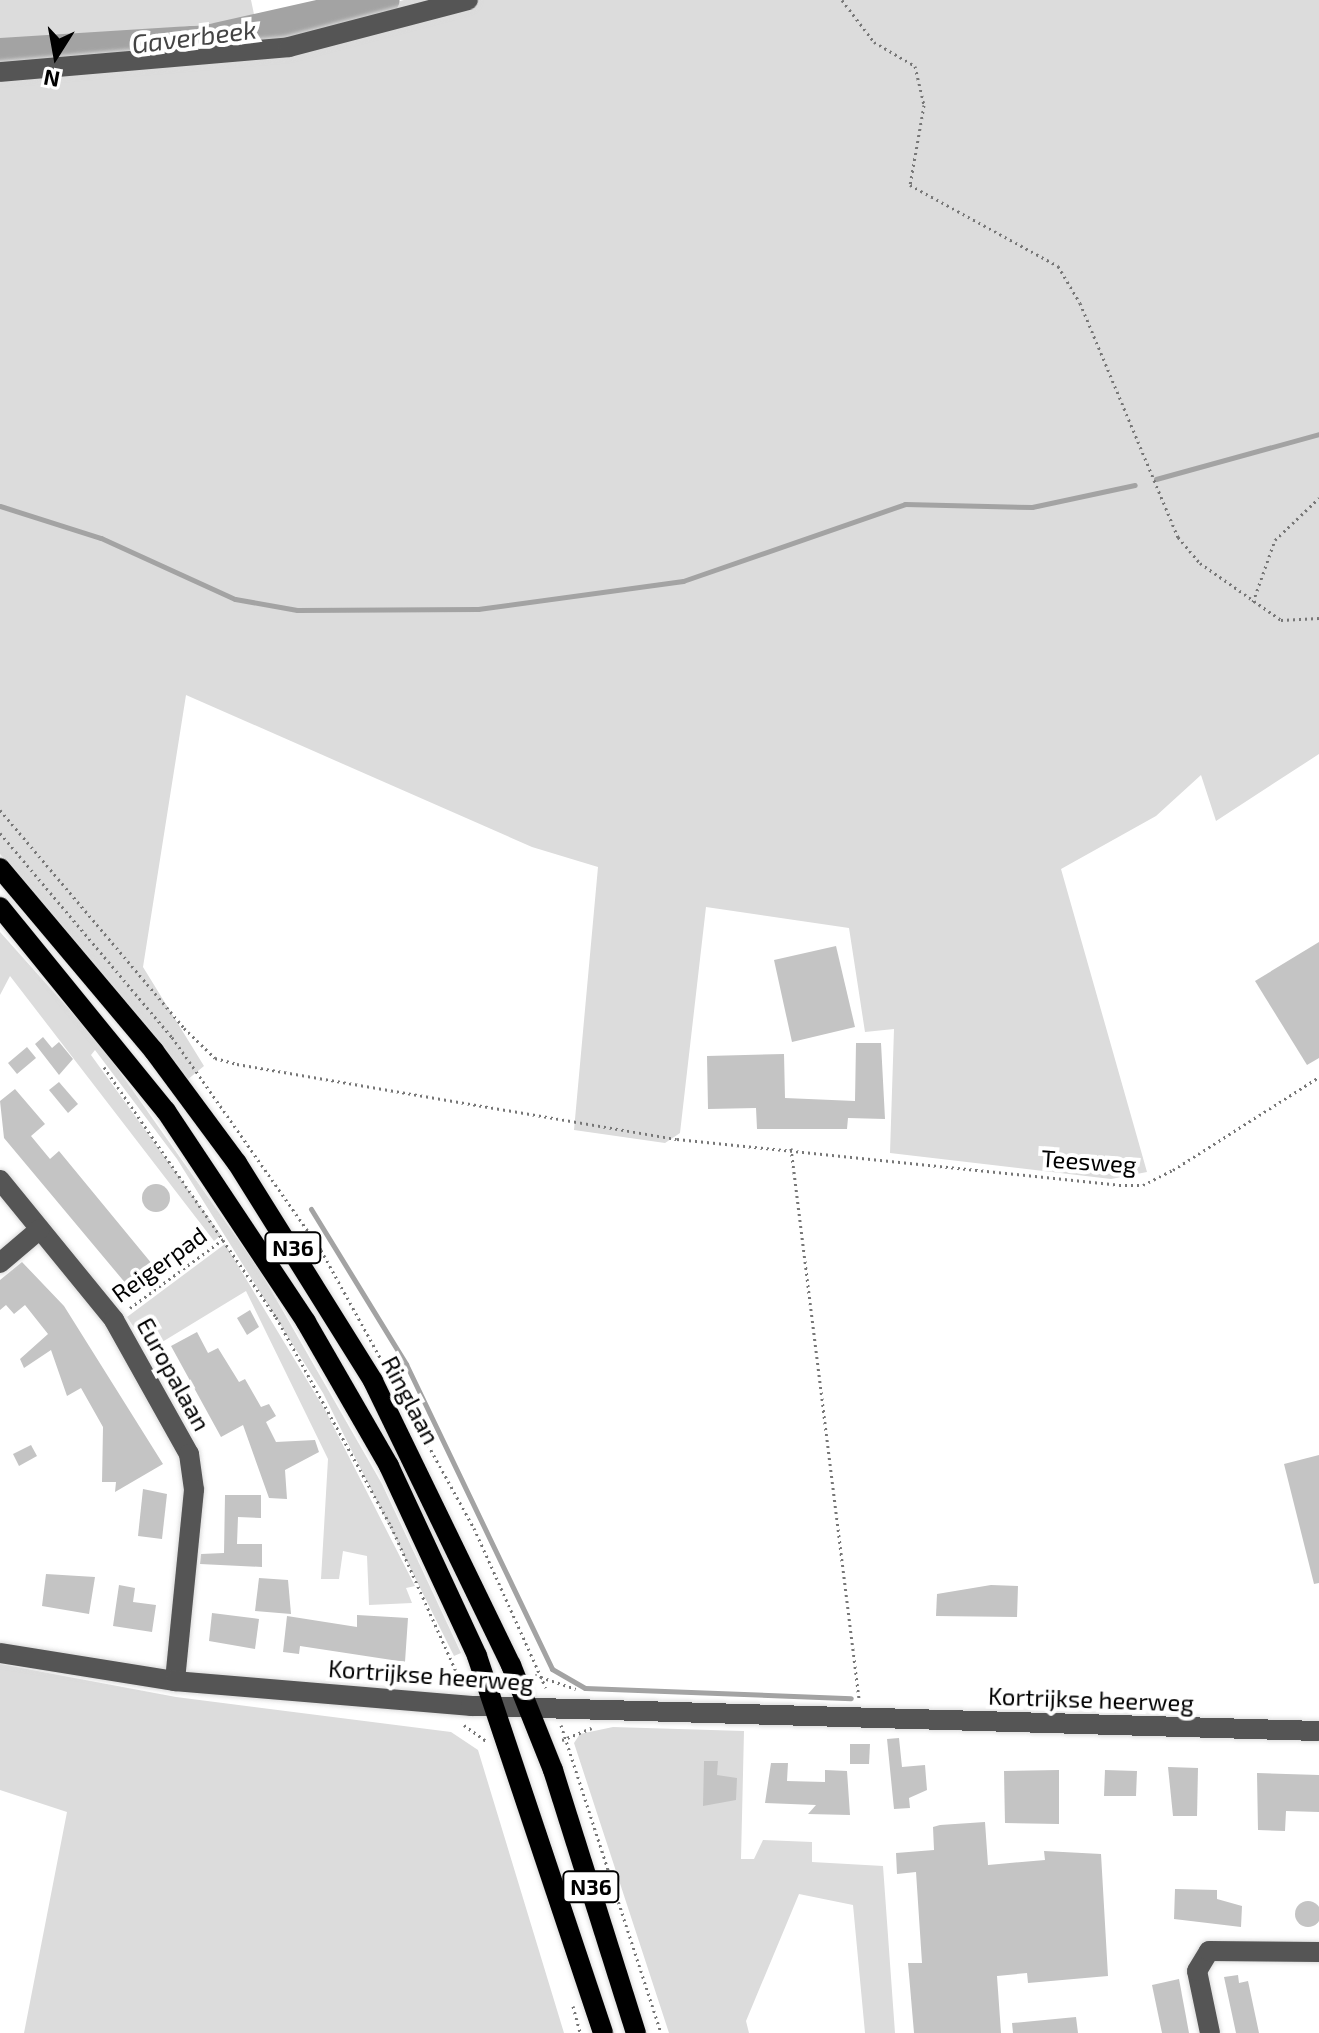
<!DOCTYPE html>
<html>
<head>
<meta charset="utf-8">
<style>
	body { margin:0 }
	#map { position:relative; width:1319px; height:2033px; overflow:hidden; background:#fff; font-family:"Exo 2",sans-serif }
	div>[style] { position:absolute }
	.green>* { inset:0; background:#dcdcdc }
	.stream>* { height:5px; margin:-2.5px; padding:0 2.5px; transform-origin:2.5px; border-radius:2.5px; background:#a3a3a3 }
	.river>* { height:30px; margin:-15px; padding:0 15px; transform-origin:15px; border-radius:15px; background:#a3a3a3 }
	.building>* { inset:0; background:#c4c4c4 }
	.round { border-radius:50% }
	.path>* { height:3px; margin-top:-1.5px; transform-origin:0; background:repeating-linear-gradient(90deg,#777 0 2px,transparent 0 6px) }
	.roads { filter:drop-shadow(0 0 2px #dbdbdb) drop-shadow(0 0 2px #dbdbdb) }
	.minor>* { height:20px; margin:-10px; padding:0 10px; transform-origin:10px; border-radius:10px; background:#555 }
	.major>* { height:20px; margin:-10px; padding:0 10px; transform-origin:10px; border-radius:10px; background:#000 }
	span { translate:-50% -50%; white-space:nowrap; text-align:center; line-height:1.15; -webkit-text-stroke:8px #fff; paint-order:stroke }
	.shield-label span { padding:2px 6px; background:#fff; border:2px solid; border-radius:6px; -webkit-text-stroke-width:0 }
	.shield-label { font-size:22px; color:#000; font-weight:700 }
	.street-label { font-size:24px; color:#000 }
	.water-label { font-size:26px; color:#444; font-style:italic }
	.north { position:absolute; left:16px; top:16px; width:80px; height:80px; -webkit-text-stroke:6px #fff; paint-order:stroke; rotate:191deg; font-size:22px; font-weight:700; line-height:32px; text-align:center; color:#000 }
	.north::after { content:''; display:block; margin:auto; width:28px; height:36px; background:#000; clip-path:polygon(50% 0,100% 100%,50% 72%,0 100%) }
</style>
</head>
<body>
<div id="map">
	<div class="green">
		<i style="clip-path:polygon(0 0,251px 0,255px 19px,0 46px)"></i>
		<i style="clip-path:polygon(404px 0,1319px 0,1319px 754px,1216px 821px,1201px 775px,1156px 816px,1061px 869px,1147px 1172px,1111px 1179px,890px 1153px,894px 1029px,865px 1032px,849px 928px,706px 907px,680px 1133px,665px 1143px,574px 1130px,598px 867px,532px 847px,186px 695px,143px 967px,204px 1066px,187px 1080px,0 854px,0 65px,207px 50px)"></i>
		<i style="clip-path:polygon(0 932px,100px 1044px,260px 1271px,382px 1484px,461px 1653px,454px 1656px,323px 1393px,177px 1159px,95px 1050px,91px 1055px,221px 1235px,214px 1241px,10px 976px,0 995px)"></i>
		<i style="clip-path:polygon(225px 1244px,325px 1410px,415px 1586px,406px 1588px,412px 1603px,369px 1605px,367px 1556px,343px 1551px,339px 1579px,321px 1579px,328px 1459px,246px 1291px,149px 1350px,127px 1317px)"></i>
		<i style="clip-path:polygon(0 1664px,176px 1697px,451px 1732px,478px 1750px,564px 2033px,24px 2033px,67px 1812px,0 1790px)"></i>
		<i style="clip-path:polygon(613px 1727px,744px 1731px,741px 1859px,754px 1859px,763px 1840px,812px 1842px,812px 1862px,883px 1866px,895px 2033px,865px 2033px,853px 1905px,799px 1894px,746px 2021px,749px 2033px,669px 2033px,574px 1743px,580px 1734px)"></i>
	</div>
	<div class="stream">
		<i style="left:1156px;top:479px;width:169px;rotate:-15.4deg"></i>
		<i style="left:0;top:506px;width:106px;rotate:17.6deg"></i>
		<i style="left:101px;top:538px;width:147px;rotate:24.5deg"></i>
		<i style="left:235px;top:599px;width:63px;rotate:10.1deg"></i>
		<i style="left:297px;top:610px;width:181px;rotate:-0.3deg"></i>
		<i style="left:478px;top:609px;width:207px;rotate:-7.8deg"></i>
		<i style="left:683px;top:581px;width:235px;rotate:-19.1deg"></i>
		<i style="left:905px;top:504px;width:127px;rotate:1.4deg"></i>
		<i style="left:1032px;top:507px;width:105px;rotate:-12.1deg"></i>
		<i style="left:311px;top:1209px;width:182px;rotate:58.5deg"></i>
		<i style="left:406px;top:1364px;width:338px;rotate:64.4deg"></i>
		<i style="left:552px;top:1669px;width:38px;rotate:30deg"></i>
		<i style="left:585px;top:1688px;width:266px;rotate:2.2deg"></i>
	</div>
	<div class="river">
		<i style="left:0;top:53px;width:207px;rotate:-3.6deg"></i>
		<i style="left:207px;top:40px;width:182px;rotate:-12.7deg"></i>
	</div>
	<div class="building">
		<i style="clip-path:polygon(1319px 942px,1319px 1058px,1307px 1065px,1255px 981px)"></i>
		<i style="clip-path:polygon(836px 946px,855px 1027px,792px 1042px,774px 960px)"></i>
		<i style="clip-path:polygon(43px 1037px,52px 1048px,59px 1042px,73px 1059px,59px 1075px,35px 1044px)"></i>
		<i style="clip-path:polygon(856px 1043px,881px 1043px,885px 1119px,848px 1118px,847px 1129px,757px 1129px,756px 1108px,708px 1109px,707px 1056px,784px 1054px,785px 1098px,855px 1101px)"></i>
		<i style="clip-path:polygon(27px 1047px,36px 1058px,17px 1074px,8px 1063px)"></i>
		<i style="clip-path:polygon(59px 1082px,78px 1104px,68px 1113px,49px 1090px)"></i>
		<i style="clip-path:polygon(15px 1089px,45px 1124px,31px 1136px,50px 1159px,59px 1151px,157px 1270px,132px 1291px,4px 1138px,0 1101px)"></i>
		<i class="round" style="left:142px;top:1184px;width:28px;height:28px"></i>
		<i style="clip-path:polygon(22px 1262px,64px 1306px,163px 1464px,115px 1492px,116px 1482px,102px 1482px,103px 1427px,81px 1388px,67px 1396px,51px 1350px,24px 1368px,20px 1359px,48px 1334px,25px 1305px,14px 1314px,6px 1305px,0 1310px,0 1280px)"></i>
		<i style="clip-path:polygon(250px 1310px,259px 1327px,247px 1335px,237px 1318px)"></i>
		<i style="clip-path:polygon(197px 1332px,208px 1353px,218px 1348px,239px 1382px,245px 1379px,261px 1407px,269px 1404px,276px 1416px,266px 1422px,276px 1442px,315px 1440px,319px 1452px,285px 1470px,287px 1499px,269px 1498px,243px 1425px,221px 1437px,171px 1346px)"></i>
		<i style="clip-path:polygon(31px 1445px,37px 1456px,19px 1466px,13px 1454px)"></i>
		<i style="clip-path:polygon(1319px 1455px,1319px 1583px,1314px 1584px,1284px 1464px)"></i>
		<i style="clip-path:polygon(143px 1489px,167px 1494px,162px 1539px,138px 1536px)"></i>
		<i style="clip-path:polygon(225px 1495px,261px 1495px,261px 1518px,238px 1517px,237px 1544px,262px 1544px,262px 1567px,200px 1564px,201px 1554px,224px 1553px)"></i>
		<i style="clip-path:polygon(46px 1574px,95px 1577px,89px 1614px,42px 1606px)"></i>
		<i style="clip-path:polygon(259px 1578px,288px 1580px,291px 1614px,255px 1611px)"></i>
		<i style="clip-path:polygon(119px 1585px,135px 1588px,133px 1602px,156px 1605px,152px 1632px,113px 1626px)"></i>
		<i style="clip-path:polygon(991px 1585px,1018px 1586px,1017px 1617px,936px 1616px,937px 1594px)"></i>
		<i style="clip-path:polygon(212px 1613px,259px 1619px,255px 1649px,209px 1641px)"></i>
		<i style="clip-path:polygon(357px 1615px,408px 1618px,405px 1662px,300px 1646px,299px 1654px,283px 1652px,287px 1616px,357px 1627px)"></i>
		<i style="clip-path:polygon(899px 1738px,902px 1767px,925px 1765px,927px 1790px,909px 1798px,910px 1808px,894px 1809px,887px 1739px)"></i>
		<i style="clip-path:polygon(850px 1744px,870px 1744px,869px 1764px,850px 1764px)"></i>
		<i style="clip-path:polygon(704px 1761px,718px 1761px,717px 1775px,737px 1778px,736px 1800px,703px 1806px)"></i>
		<i style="clip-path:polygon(771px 1763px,788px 1763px,787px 1781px,825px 1782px,825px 1770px,847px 1771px,850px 1815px,808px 1814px,816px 1805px,765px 1803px)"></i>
		<i style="clip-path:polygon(1168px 1767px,1198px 1768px,1197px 1816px,1173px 1816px)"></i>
		<i style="clip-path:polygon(1059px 1770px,1059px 1824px,1005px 1823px,1004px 1771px)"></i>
		<i style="clip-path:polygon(1105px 1770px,1137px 1771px,1136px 1796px,1104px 1796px)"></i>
		<i style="clip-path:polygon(1257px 1773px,1319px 1775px,1319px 1812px,1286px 1811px,1285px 1831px,1258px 1830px)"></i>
		<i style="clip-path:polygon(985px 1822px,988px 1865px,1045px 1860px,1044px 1851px,1101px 1854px,1108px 1976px,1028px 1983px,1027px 1973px,997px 1976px,1001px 2033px,914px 2033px,908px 1963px,922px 1963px,916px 1872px,897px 1874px,896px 1853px,934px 1850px,933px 1827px,940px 1825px)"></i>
		<i style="clip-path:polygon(1175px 1889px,1217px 1890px,1217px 1899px,1242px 1906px,1241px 1927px,1174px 1919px)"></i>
		<i class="round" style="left:1295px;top:1901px;width:26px;height:26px"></i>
		<i style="clip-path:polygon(1238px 1975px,1239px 1983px,1248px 1981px,1259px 2033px,1236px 2033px,1224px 1977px)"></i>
		<i style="clip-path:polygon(1179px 1979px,1189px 2033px,1162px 2033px,1152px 1985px)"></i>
		<i style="clip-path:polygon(1076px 2017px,1078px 2033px,1013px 2033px,1012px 2023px)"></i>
	</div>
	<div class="path">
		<i style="left:842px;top:0;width:53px;rotate:52.7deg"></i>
		<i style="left:874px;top:42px;width:48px;rotate:30.3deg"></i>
		<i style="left:915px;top:66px;width:40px;rotate:77deg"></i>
		<i style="left:924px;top:105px;width:81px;rotate:99.9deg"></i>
		<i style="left:910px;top:185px;width:169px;rotate:28.7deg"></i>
		<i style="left:1058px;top:266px;width:43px;rotate:59.3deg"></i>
		<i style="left:1080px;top:303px;width:254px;rotate:67.3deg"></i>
		<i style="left:1178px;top:537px;width:34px;rotate:50deg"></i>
		<i style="left:1200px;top:563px;width:99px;rotate:35.1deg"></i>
		<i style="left:1281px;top:620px;width:38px;rotate:-3deg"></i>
		<i style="left:1253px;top:602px;width:66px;rotate:-70.5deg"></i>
		<i style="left:1275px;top:540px;width:61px;rotate:-43.7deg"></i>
		<i style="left:0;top:810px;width:285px;rotate:49.8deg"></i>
		<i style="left:184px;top:1028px;width:43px;rotate:44.1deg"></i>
		<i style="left:215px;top:1058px;width:23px;rotate:15deg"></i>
		<i style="left:237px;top:1064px;width:446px;rotate:9.7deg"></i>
		<i style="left:677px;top:1139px;width:444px;rotate:5.9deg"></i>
		<i style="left:1119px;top:1185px;width:24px"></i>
		<i style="left:1143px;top:1185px;width:34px;rotate:-27deg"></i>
		<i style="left:1173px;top:1170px;width:173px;rotate:-32.5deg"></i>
		<i style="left:0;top:833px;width:267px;rotate:49.9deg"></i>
		<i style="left:172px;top:1037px;width:260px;rotate:55deg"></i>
		<i style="left:321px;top:1250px;width:317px;rotate:61.2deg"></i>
		<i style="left:474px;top:1528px;width:175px;rotate:65.8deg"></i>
		<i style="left:104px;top:1067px;width:303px;rotate:55.5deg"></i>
		<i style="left:276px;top:1317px;width:239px;rotate:61.2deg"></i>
		<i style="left:391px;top:1526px;width:179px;rotate:65.9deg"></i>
		<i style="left:791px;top:1148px;width:555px;rotate:82.96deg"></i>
		<i style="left:130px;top:1308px;width:118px;rotate:-36.4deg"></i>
		<i style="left:535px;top:1675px;width:43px;rotate:18.9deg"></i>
		<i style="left:444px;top:1685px;width:22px;rotate:-32deg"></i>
		<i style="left:464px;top:1725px;width:29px;rotate:36deg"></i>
		<i style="left:561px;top:1725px;width:324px;rotate:72deg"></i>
		<i style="left:562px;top:1740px;width:32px;rotate:-22deg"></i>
		<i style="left:573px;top:2006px;width:28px;rotate:75deg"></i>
	</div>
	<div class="roads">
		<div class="minor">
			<i style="left:0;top:72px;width:290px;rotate:-4.9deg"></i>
			<i style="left:289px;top:47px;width:185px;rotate:-14.7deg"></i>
			<i style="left:0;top:1180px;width:181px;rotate:50.8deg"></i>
			<i style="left:114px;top:1320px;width:154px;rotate:60.8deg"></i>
			<i style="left:189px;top:1454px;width:36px;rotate:82deg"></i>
			<i style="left:194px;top:1490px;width:192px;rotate:95.7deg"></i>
			<i style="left:0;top:1263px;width:52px;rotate:-40.4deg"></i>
			<i style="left:0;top:1653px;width:177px;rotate:9.1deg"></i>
			<i style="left:175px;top:1681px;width:297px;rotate:4.8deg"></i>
			<i style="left:471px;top:1706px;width:848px;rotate:1.69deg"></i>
			<i style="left:1210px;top:2033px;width:63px;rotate:-101.8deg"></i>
			<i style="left:1197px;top:1971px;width:23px;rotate:-59deg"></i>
			<i style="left:1209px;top:1951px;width:110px;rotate:0.5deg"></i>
		</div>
		<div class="major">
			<i style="left:0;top:868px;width:239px;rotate:49.9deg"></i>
			<i style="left:154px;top:1051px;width:139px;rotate:53.5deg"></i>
			<i style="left:237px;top:1163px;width:257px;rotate:58deg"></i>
			<i style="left:373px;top:1381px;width:316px;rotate:64.1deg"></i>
			<i style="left:511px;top:1665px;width:113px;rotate:68.2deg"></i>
			<i style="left:553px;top:1770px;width:276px;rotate:72.5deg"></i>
			<i style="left:0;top:907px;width:263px;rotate:50.9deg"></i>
			<i style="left:166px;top:1111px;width:253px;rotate:56.4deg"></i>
			<i style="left:306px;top:1322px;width:166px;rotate:60deg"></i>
			<i style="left:389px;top:1466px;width:209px;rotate:65.1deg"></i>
			<i style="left:477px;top:1656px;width:397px;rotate:71.5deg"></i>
		</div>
	</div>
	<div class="shield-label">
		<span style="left:293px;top:1248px">N36</span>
		<span style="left:591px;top:1887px">N36</span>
	</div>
	<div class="street-label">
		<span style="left:1089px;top:1161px;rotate:4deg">Teesweg</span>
		<span style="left:159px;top:1264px;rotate:-36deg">Reigerpad</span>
		<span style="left:174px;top:1374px;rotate:61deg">Europalaan</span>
		<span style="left:411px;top:1400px;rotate:62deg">Ringlaan</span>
		<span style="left:431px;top:1675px;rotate:4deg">Kortrijkse heerweg</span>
		<span style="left:1091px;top:1699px;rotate:2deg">Kortrijkse heerweg</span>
	</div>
	<div class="water-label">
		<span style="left:194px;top:36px;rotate:-7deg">Gaverbeek</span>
	</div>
	<div class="north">N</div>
</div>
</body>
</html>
